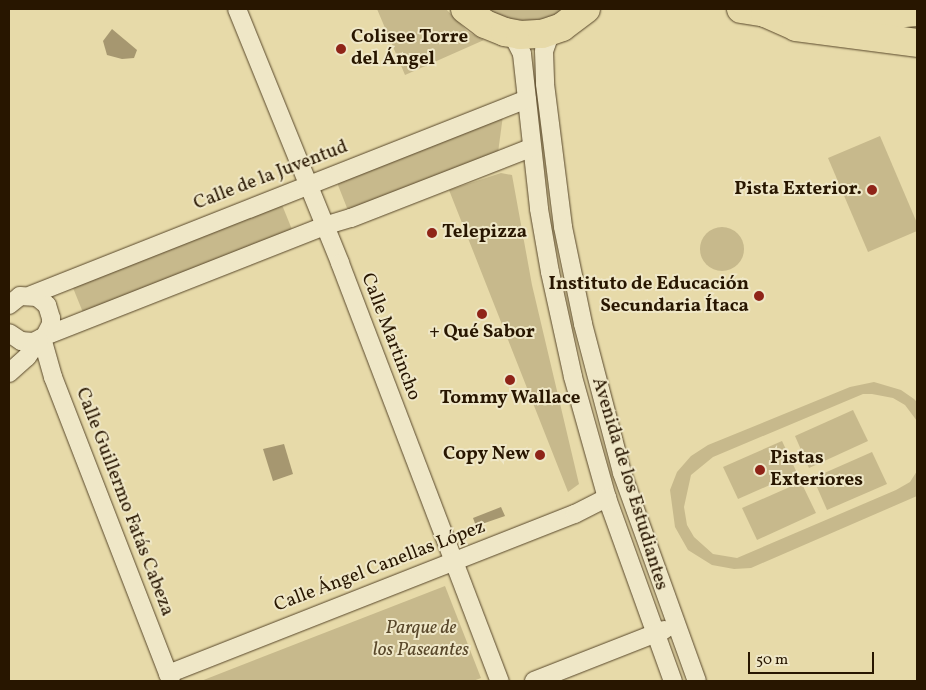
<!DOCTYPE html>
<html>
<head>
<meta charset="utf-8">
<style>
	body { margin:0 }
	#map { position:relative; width:926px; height:690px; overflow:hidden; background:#e7daa9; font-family:Vollkorn,serif }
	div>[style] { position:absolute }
	.green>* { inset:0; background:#c7b98c }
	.round { border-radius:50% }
	.water>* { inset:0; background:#a69770 }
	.roads { filter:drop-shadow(0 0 1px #58472a) drop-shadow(0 0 1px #58472a) }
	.minor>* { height:18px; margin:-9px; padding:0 9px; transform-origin:9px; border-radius:9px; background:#efe7c7 }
	.primary>* { height:28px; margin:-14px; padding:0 14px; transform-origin:14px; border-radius:14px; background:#e7daa9 }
	.motorway>* { height:28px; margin:-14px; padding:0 14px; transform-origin:14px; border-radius:14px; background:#e7daa9 }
	.dots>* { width:14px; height:14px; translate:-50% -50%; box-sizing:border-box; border:2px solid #efe7c7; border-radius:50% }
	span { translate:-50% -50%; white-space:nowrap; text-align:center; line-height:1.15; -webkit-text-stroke:4px #efe7c7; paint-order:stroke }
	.poi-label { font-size:19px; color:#281600; font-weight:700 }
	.left { translate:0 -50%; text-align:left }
	.right { translate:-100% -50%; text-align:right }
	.street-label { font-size:19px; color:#281600 }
	.park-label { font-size:19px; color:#58472a; font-style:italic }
	.frame { position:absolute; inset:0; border:10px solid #281600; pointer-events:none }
	.scale { position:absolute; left:748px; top:652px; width:126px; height:22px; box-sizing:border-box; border:2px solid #281600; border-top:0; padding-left:6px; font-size:15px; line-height:18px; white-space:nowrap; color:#281600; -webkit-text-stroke:4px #efe7c7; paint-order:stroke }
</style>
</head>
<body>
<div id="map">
	<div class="green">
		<i style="clip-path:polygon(377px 9px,446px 9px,468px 32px,484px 40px,405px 75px)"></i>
		<i style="clip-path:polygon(478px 9px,572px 9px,526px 26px)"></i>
		<i style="clip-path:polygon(504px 108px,497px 160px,351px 218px,334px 175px)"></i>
		<i style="clip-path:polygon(880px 136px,917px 223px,917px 231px,868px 252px,828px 158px)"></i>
		<i style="clip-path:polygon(501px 173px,512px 175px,532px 285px,579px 484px,568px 492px,449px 190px)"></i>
		<i style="clip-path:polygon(280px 200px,293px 232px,84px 315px,71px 283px)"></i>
		<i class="round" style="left:700px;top:227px;width:44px;height:44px"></i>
		<i style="clip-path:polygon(874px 382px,901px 390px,914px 399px,917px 402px,917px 421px,905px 405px,893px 398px,872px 394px,863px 394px,713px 457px,691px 475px,684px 507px,687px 525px,694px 537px,713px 554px,737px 558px,896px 490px,910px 482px,917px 471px,917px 496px,751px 568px,734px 569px,712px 565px,688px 550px,675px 527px,670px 490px,677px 472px,691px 456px,708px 445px,850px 387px)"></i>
		<i style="clip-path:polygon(853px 410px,868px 441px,809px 468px,795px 436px)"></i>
		<i style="clip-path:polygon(782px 441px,797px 473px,738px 499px,723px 467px)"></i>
		<i style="clip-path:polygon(872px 452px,887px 484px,827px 510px,813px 478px)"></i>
		<i style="clip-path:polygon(801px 482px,816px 513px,757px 540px,742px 508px)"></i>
		<i style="clip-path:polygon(445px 586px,481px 678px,473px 681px,201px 681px)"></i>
	</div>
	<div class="water">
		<i style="clip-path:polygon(112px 29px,137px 50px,134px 58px,122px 59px,107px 55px,103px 41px)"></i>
		<i style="clip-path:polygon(284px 444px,293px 474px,273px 481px,263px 449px)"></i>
		<i style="clip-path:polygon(501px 507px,505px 516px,476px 526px,473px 518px)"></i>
	</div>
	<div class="roads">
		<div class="minor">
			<i style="left:237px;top:9px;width:274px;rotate:67.9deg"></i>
			<i style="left:340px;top:263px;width:448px;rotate:69.1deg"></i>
			<i style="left:551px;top:31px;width:21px;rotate:109deg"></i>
			<i style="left:544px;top:51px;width:33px;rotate:88deg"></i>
			<i style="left:545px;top:84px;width:144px;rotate:82.8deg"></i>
			<i style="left:563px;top:227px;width:99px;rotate:78.3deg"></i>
			<i style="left:583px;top:324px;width:154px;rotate:75.3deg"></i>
			<i style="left:622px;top:473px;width:221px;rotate:70.2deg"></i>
			<i style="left:512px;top:34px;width:22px;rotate:63deg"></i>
			<i style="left:522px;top:54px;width:156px;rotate:83.7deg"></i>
			<i style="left:539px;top:209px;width:64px;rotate:80.1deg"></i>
			<i style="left:550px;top:272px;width:107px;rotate:77.6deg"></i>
			<i style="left:573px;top:377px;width:126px;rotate:74.3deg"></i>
			<i style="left:607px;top:498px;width:195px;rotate:70.2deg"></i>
			<i style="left:31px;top:295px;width:533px;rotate:-21.56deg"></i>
			<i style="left:9px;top:305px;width:14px;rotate:-39deg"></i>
			<i style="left:20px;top:296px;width:17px;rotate:3deg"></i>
			<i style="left:37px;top:297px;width:13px;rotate:39deg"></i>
			<i style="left:47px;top:305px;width:14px;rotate:73deg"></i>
			<i style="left:51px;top:318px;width:6px;rotate:90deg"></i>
			<i style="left:51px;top:324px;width:13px;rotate:117deg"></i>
			<i style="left:45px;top:336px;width:13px;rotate:153deg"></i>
			<i style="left:33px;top:342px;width:12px;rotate:-175deg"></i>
			<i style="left:21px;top:341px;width:14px;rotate:-146deg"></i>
			<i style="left:45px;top:336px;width:300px;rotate:-21.5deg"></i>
			<i style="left:324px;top:226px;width:28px;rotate:-17deg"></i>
			<i style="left:351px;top:218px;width:193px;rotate:-21.3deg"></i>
			<i style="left:42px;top:338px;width:41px;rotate:74.2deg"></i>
			<i style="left:53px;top:377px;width:326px;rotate:68.8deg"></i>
			<i style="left:9px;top:373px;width:24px;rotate:-42deg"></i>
			<i style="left:27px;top:357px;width:21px;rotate:-55deg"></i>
			<i style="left:168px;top:674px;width:437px;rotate:-21.5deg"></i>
			<i style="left:575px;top:514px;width:36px;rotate:-27deg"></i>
			<i style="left:534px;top:681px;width:140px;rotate:-21.4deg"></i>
		</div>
		<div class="primary">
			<i style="left:465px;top:9px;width:25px;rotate:37deg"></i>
			<i style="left:485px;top:24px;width:22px;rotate:22deg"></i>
			<i style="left:505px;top:32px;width:15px;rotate:11deg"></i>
			<i style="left:520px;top:35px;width:22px;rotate:-3deg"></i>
			<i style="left:542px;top:34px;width:21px;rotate:-19deg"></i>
			<i style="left:562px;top:27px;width:30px;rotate:-37deg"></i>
			<i style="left:741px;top:9px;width:24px;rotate:9deg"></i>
			<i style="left:765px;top:13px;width:52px;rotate:2.2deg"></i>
			<i style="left:817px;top:15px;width:52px;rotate:1.1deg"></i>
			<i style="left:869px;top:16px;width:48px;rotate:-4.8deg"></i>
		</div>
		<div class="motorway">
			<i style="left:765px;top:13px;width:34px;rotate:24deg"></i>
			<i style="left:796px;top:27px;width:122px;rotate:7.5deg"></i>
		</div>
	</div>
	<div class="dots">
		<i style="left:341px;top:49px;background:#8f2418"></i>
		<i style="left:872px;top:190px;background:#8f2418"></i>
		<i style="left:432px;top:233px;background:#8f2418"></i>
		<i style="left:759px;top:296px;background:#8f2418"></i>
		<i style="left:482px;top:314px;background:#8f2418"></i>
		<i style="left:510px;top:380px;background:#8f2418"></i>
		<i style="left:540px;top:455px;background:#8f2418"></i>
		<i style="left:760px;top:470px;background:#8f2418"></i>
	</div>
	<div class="poi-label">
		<span class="left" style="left:351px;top:49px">Colisee Torre<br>del Ángel</span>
		<span class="right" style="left:862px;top:190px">Pista Exterior.</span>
		<span class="left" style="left:442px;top:233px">Telepizza</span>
		<span class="right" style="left:749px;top:296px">Instituto de Educación<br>Secundaria Ítaca</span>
		<span style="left:482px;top:333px">+ Qué Sabor</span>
		<span style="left:510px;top:399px">Tommy Wallace</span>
		<span class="right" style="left:530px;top:455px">Copy New</span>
		<span class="left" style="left:770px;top:470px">Pistas<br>Exteriores</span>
	</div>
	<div class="street-label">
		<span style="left:271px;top:176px;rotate:-21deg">Calle de la Juventud</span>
		<span style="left:390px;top:337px;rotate:69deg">Calle Martincho</span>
		<span style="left:629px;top:484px;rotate:73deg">Avenida de los Estudiantes</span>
		<span style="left:124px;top:502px;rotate:69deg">Calle Guillermo Fatás Cabeza</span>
		<span style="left:380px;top:567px;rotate:-21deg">Calle Ángel Canellas López</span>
	</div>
	<div class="park-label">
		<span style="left:421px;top:640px">Parque de<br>los Paseantes</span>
	</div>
	<div class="frame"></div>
	<div class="scale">50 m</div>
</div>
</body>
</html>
